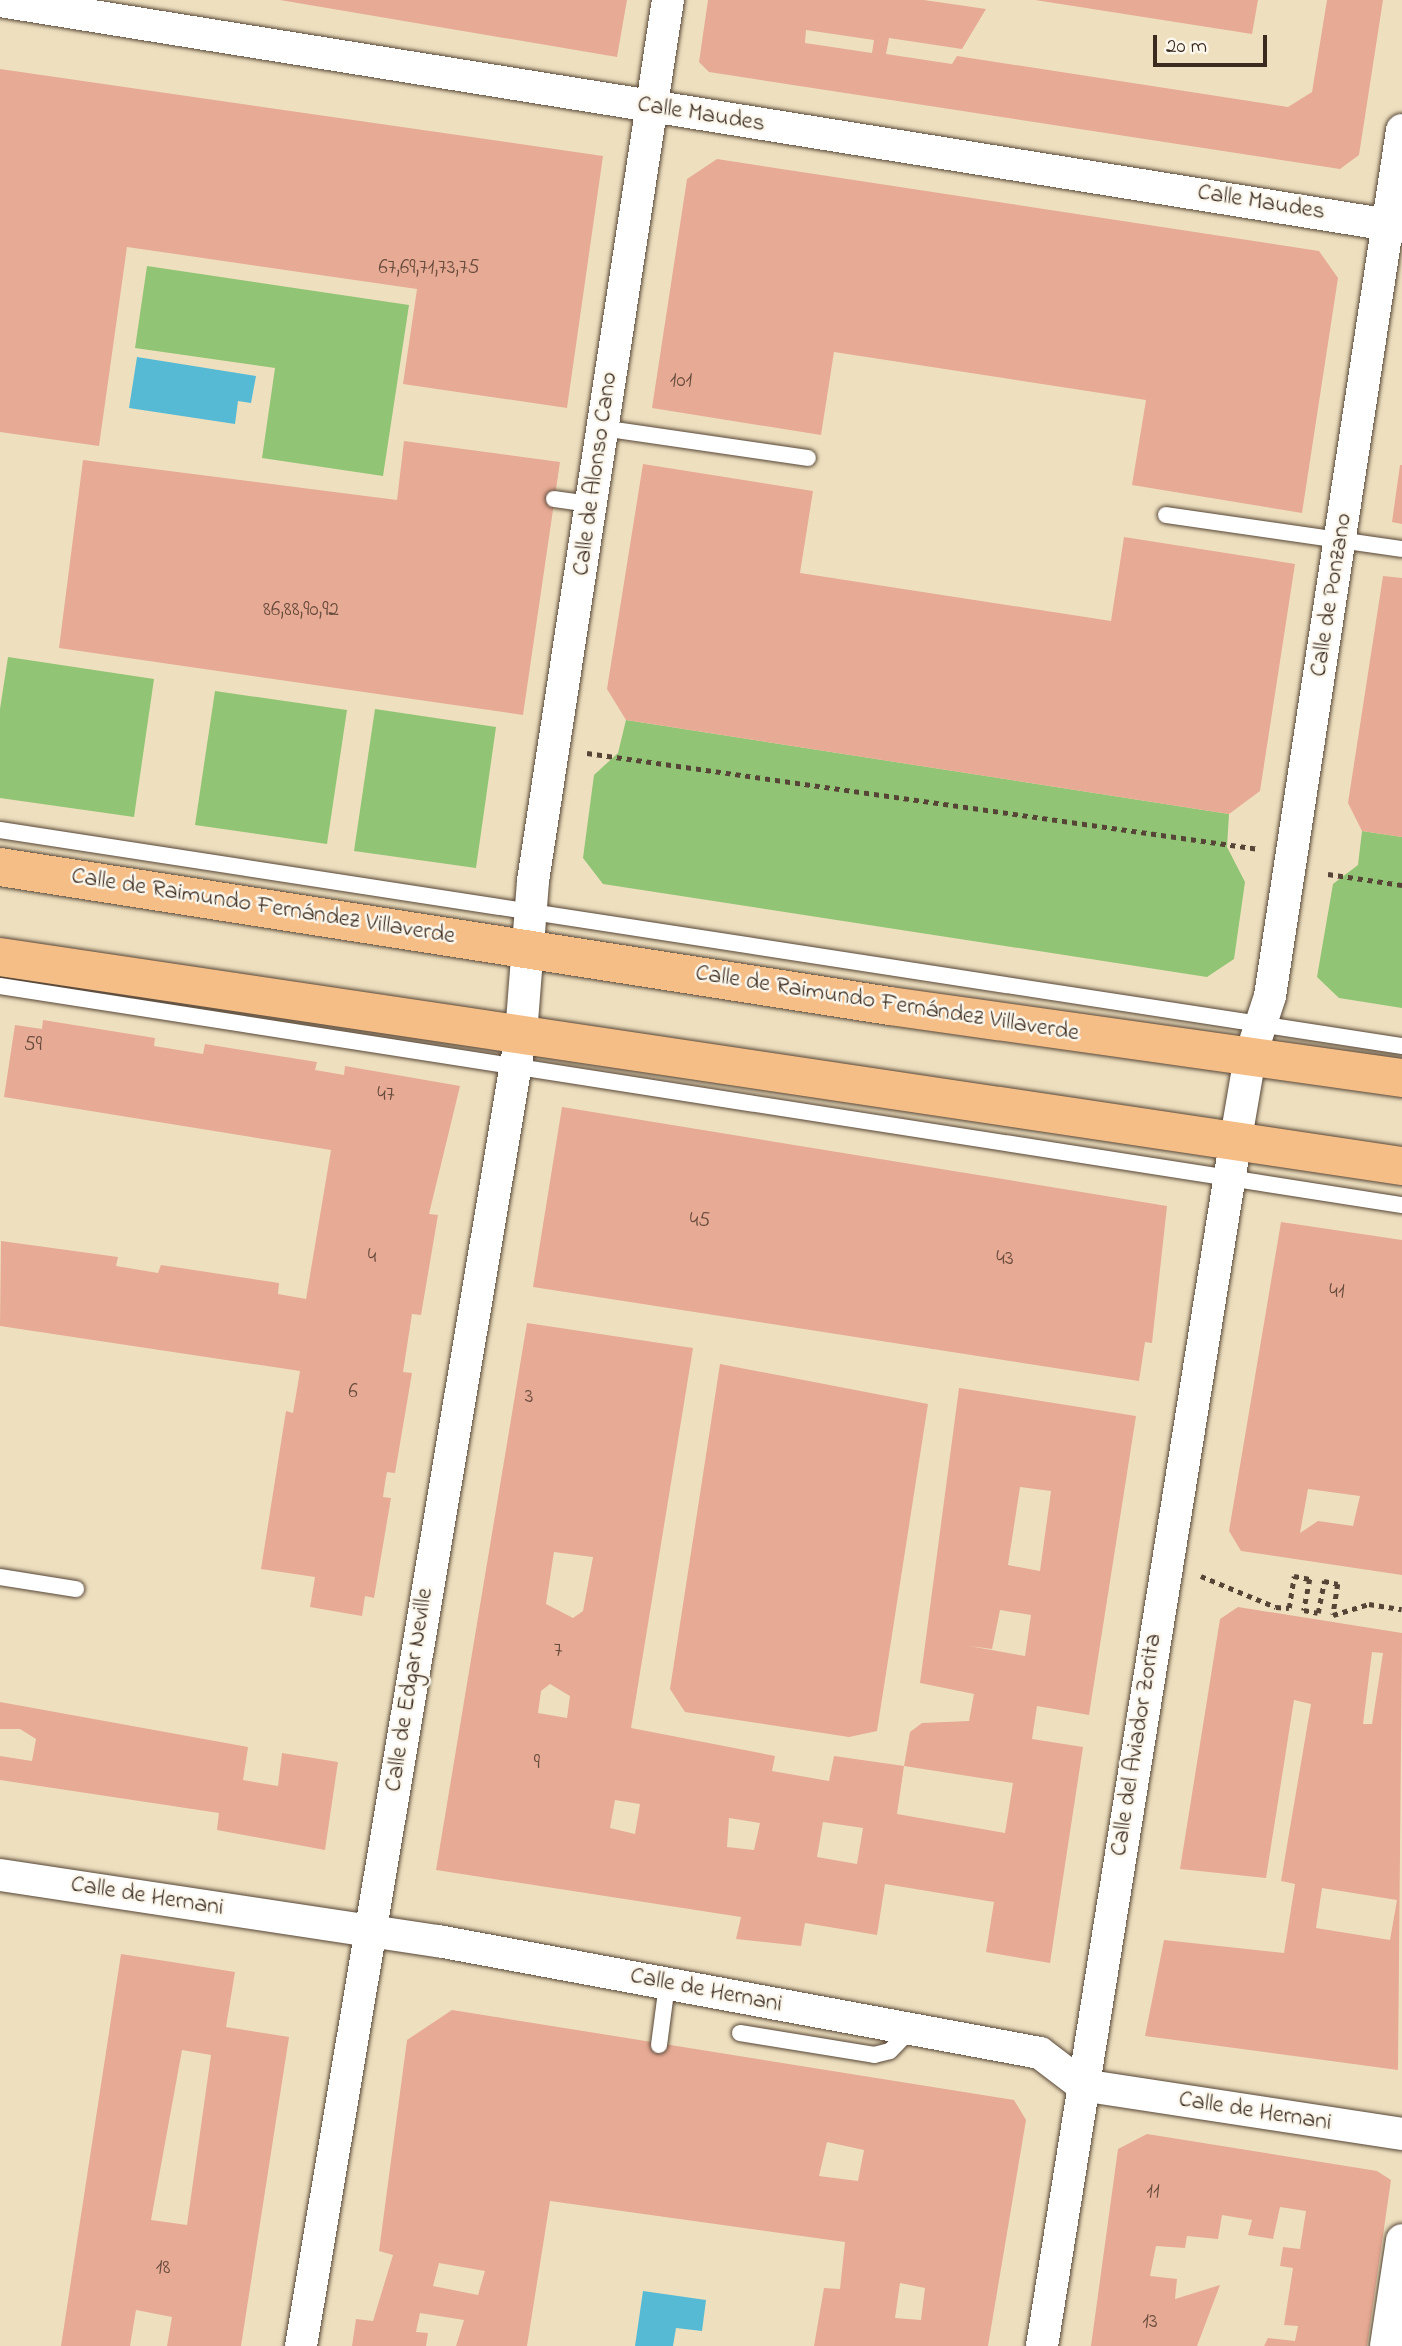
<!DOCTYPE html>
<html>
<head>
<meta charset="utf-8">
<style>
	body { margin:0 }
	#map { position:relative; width:1402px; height:2346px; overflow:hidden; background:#eee0bf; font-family:"Indie Flower",sans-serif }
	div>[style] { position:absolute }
	.green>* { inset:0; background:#91c474 }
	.water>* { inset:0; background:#56bad4 }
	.building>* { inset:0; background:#e7aa94 }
	.path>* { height:4.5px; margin-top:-2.25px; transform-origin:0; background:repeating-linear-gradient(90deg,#564536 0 5px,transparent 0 10px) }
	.roads { filter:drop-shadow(0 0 2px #564536) drop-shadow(0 0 2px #564536) }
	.service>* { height:16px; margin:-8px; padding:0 8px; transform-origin:8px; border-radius:8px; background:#fff }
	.minor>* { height:32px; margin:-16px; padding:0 16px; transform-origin:16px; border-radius:16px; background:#fff }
	.primary>* { height:38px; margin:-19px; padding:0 19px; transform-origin:19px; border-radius:19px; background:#f6be87 }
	span { translate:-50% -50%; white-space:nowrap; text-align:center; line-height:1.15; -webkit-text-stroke:5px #fbf7ec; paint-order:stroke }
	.number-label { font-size:21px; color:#664a3c }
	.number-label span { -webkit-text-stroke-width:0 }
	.street-label { font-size:24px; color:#3b2a1e }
	.scale { position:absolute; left:1153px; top:35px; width:114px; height:32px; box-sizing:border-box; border:4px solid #3b2a1e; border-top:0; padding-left:9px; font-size:21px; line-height:24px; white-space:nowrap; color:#3b2a1e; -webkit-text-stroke:5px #fbf7ec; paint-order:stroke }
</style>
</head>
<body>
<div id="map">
	<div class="green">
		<i style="clip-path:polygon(147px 266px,409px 305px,383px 476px,262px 458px,275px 368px,135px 348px)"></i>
		<i style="clip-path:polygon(8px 657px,154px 679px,134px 817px,0 798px,0 709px)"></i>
		<i style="clip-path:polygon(215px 691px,347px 710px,327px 844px,195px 825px)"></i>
		<i style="clip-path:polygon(375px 709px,496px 727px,476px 868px,354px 851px)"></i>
		<i style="clip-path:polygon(626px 720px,1229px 814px,1227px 847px,1245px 882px,1234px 959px,1207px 977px,603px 884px,583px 858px,594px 775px,618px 753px)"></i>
		<i style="clip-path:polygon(1362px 831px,1402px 837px,1402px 1008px,1339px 998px,1317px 977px,1333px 884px,1358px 865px)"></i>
	</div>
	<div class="water">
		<i style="clip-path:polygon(137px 357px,256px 376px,251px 403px,238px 401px,235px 424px,129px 408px)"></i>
		<i style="clip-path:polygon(643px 2291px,706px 2300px,702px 2331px,676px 2328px,673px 2346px,635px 2346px)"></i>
	</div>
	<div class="building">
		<i style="clip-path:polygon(280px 0,627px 0,617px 57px)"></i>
		<i style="clip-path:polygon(evenodd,708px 0,924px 0,986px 9px,962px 49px,889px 38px,886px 54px,952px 64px,957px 56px,1288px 107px,1312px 92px,1327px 0,1383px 0,1359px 155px,1340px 169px,709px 72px,699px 62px,708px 0,806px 30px,874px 40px,872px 53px,805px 43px,806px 30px)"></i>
		<i style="clip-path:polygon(1035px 0,1258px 0,1252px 34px)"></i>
		<i style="clip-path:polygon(0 69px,603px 156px,567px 408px,403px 384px,417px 289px,127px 247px,99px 446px,0 432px)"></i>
		<i style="clip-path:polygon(717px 159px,1319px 251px,1338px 278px,1302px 513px,1132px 485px,1146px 400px,834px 352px,821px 435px,652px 408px,687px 179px)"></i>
		<i style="clip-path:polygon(404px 441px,560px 462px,523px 715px,59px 648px,83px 460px,397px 500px)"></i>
		<i style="clip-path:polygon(643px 464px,813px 491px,800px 573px,1111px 621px,1124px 537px,1295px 564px,1260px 791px,1229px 814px,626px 720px,607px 689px)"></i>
		<i style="clip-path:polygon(1400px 465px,1402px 465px,1402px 524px,1392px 522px)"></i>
		<i style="clip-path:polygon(1383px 576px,1402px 578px,1402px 837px,1362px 831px,1348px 803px)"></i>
		<i style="clip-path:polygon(43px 1020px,155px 1038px,154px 1046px,203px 1054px,205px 1044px,317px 1062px,315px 1070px,344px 1075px,345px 1066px,460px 1086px,429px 1214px,438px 1215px,421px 1315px,412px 1314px,403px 1372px,412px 1373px,395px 1473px,387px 1472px,385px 1483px,383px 1497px,391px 1498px,374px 1598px,365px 1596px,362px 1616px,310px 1607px,315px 1577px,261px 1569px,286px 1411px,293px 1413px,300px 1371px,0 1326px,1px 1241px,118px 1257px,116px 1266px,158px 1273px,161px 1265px,279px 1283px,278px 1294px,306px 1299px,331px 1150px,4px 1097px,15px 1025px,42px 1029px)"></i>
		<i style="clip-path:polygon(562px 1107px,1167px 1206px,1152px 1343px,1145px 1342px,1139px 1381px,533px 1287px)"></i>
		<i style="clip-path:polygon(evenodd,1281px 1222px,1402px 1240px,1402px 1575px,1241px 1551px,1229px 1531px,1281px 1222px,1308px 1489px,1360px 1496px,1353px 1526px,1318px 1521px,1300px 1533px,1308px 1489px)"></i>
		<i style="clip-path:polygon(evenodd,527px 1323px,693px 1348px,631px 1728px,775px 1756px,772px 1771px,829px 1781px,834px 1756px,904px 1766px,897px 1814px,1005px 1833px,1013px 1783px,904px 1766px,910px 1732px,922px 1723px,969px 1721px,974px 1694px,920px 1683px,959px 1388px,1136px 1416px,1089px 1715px,1037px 1706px,1032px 1739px,1083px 1747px,1050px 1963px,986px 1952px,994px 1902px,885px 1884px,877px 1935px,805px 1923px,801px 1946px,736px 1939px,741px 1917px,436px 1870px,527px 1323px,1020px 1487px,1051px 1491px,1040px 1571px,1008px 1565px,1020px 1487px,527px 1323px,554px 1552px,593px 1557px,583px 1611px,573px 1618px,546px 1604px,554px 1552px,527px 1323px,1000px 1610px,1031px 1615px,1025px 1656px,969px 1646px,992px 1649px,1000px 1610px,527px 1323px,550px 1684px,570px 1696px,567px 1718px,538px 1713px,541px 1691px,550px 1684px,527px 1323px,615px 1800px,640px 1804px,635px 1834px,610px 1828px,615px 1800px,527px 1323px,729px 1818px,760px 1823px,754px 1850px,727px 1847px,729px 1818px,527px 1323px,823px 1822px,863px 1828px,857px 1864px,817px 1857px,823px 1822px)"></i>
		<i style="clip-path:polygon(720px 1364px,928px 1404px,877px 1731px,849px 1737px,685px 1712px,670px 1689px)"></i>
		<i style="clip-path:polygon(evenodd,1238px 1607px,1402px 1633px,1398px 2070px,1145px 2036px,1164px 1940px,1284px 1953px,1295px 1884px,1281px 1881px,1311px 1704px,1294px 1700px,1266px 1878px,1180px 1869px,1220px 1619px,1238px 1607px,1372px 1652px,1383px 1653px,1372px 1724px,1363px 1724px,1372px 1652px,1238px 1607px,1322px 1888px,1397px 1900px,1390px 1940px,1316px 1928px,1322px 1888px)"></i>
		<i style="clip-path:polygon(0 1702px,248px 1747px,243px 1780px,278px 1786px,282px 1753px,338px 1762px,325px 1850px,217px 1830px,219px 1813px,0 1780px,0 1756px,32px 1761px,36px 1739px,20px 1729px,0 1729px)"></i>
		<i style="clip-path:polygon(evenodd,121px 1954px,235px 1972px,226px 2027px,289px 2037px,241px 2346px,167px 2346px,172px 2317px,136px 2310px,130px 2346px,61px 2346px,121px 1954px,182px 2050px,211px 2055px,187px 2225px,151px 2220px,182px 2050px)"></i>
		<i style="clip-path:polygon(evenodd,452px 2010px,1014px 2100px,1026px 2120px,988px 2346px,814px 2346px,824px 2288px,840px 2289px,845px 2242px,550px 2201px,527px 2346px,456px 2346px,464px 2320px,420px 2313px,416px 2332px,428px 2333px,426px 2346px,352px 2346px,356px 2319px,373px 2321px,393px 2255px,379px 2251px,407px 2040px,452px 2010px,827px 2142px,864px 2150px,858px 2181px,819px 2176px,827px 2142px,452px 2010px,439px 2263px,485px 2271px,478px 2295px,433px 2286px,439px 2263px,452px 2010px,900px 2283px,925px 2288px,921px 2320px,895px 2318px,900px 2283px)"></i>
		<i style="clip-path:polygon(1147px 2134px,1377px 2171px,1391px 2180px,1367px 2346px,1264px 2346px,1268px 2338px,1295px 2341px,1298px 2326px,1284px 2325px,1293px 2268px,1280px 2266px,1283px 2247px,1300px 2249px,1306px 2211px,1280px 2207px,1273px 2239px,1248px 2235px,1252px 2220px,1222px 2215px,1218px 2239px,1187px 2236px,1185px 2248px,1156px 2246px,1150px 2276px,1177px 2279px,1175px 2299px,1220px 2285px,1197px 2346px,1091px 2346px,1118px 2149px)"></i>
	</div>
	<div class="path">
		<i style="left:587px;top:753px;width:679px;rotate:8.13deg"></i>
		<i style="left:1328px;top:874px;width:75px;rotate:8.5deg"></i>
		<i style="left:1201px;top:1576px;width:81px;rotate:22.5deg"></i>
		<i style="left:1276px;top:1607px;width:13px;rotate:4deg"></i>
		<i style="left:1289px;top:1608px;width:32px;rotate:-81deg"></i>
		<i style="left:1294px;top:1576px;width:16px;rotate:11deg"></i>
		<i style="left:1310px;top:1579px;width:32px;rotate:101deg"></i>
		<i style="left:1304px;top:1610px;width:14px;rotate:12deg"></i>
		<i style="left:1318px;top:1613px;width:33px;rotate:-79deg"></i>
		<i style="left:1324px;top:1581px;width:14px;rotate:12deg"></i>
		<i style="left:1338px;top:1584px;width:31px;rotate:99deg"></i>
		<i style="left:1333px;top:1615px;width:38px;rotate:-17deg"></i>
		<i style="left:1369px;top:1604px;width:33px;rotate:9deg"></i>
	</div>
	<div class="roads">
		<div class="service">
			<i style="left:602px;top:428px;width:208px;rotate:8.3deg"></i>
			<i style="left:554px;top:499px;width:37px;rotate:8deg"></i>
			<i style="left:1166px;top:515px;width:238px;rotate:8.2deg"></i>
			<i style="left:0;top:830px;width:1419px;rotate:8.76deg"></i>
			<i style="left:0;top:986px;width:1419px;rotate:8.88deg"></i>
			<i style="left:0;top:1577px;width:77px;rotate:9deg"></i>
			<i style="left:740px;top:2033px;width:136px;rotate:9.3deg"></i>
			<i style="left:874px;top:2055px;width:16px;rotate:-14deg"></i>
			<i style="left:890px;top:2051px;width:30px;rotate:-46deg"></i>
			<i style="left:659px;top:2045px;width:62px;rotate:-82.5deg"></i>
		</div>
		<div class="minor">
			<i style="left:0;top:1px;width:1420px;rotate:9.16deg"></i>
			<i style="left:0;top:1875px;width:443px;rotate:8.6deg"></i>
			<i style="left:438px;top:1941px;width:612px;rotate:10.54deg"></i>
			<i style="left:1040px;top:2053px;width:53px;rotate:37.3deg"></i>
			<i style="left:1082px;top:2085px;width:324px;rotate:8.7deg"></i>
			<i style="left:301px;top:2346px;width:1330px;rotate:-80.48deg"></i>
			<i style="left:521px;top:1034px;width:153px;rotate:-85.5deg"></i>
			<i style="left:533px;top:881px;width:891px;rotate:-81.29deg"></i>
			<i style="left:1042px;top:2346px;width:1217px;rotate:-80.88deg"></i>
			<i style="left:1235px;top:1144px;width:88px;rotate:-80.2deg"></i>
			<i style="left:1250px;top:1057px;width:64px;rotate:-71.8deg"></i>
			<i style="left:1270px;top:996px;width:876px;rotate:-81.33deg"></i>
			<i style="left:1386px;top:2346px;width:107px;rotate:-81.4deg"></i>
		</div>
		<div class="primary">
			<i style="left:0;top:867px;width:901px;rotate:8.88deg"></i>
			<i style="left:890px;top:1006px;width:517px;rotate:8deg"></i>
			<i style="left:0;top:957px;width:1417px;rotate:8.48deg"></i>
		</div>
	</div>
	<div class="number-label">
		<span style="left:429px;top:268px">67,69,71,73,75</span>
		<span style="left:681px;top:381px">101</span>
		<span style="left:301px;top:610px">86,88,90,92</span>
		<span style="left:33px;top:1045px">59</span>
		<span style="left:386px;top:1095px">47</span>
		<span style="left:700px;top:1221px">45</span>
		<span style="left:372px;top:1257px">4</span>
		<span style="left:1005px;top:1259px">43</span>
		<span style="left:1337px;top:1292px">41</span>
		<span style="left:353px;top:1392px">6</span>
		<span style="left:529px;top:1397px">3</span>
		<span style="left:558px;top:1651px">7</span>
		<span style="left:537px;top:1763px">9</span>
		<span style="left:1153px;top:2192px">11</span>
		<span style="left:163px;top:2268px">18</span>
		<span style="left:1150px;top:2322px">13</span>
	</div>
	<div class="street-label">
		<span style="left:701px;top:115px;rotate:9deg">Calle Maudes</span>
		<span style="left:1261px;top:203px;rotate:9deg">Calle Maudes</span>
		<span style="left:596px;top:474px;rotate:-82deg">Calle de Alonso Cano</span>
		<span style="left:1332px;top:595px;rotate:-81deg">Calle de Ponzano</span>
		<span style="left:263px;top:907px;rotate:9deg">Calle de Raimundo Fernández Villaverde</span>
		<span style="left:887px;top:1004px;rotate:9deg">Calle de Raimundo Fernández Villaverde</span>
		<span style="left:410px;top:1690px;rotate:-81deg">Calle de Edgar Neville</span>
		<span style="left:1137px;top:1745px;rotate:-81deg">Calle del Aviador Zorita</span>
		<span style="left:147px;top:1897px;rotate:9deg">Calle de Hernani</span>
		<span style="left:706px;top:1991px;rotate:11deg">Calle de Hernani</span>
		<span style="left:1255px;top:2112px;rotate:9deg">Calle de Hernani</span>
	</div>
	<div class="scale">20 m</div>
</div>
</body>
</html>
